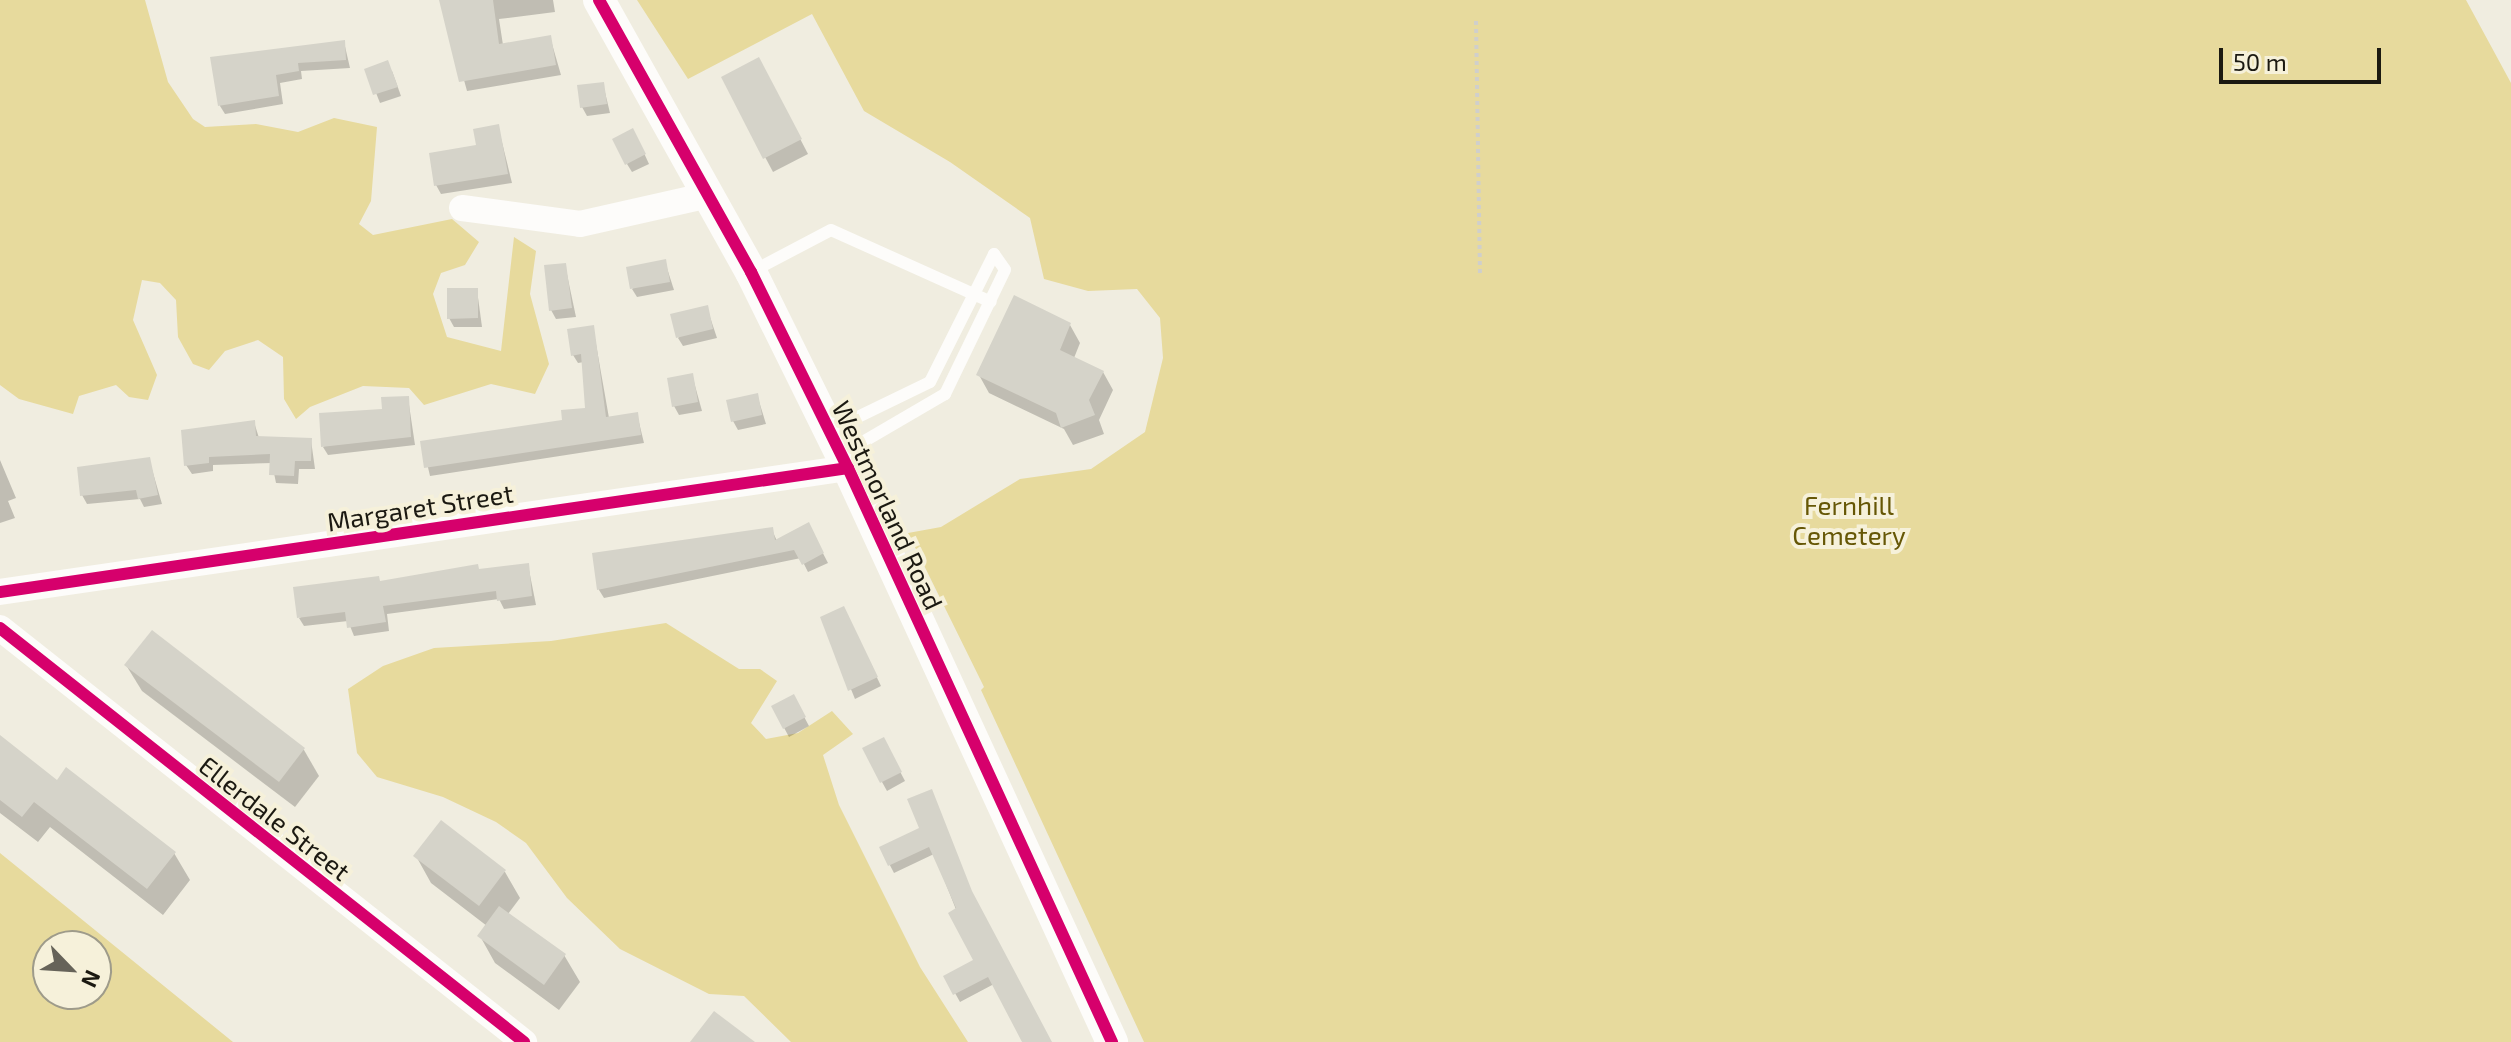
<!DOCTYPE html>
<html>
<head>
<meta charset="utf-8">
<style>
	body { margin:0 }
	#map { position:relative; width:2511px; height:1042px; overflow:hidden; background:#f0ede0; font-family:"Exo 2",sans-serif }
	div>[style] { position:absolute }
	.green>* { inset:0; background:#e7da9d }
	.shadow>* { inset:0; background:#0003 }
	.building>* { inset:0; background:#d5d3c9 }
	.path>* { height:4px; margin-top:-2px; transform-origin:0; background:repeating-linear-gradient(90deg,#d0cfcb 0 4px,transparent 0 8px) }
	.service>* { height:12px; margin:-6px; padding:0 6px; transform-origin:6px; border-radius:6px; background:#fdfcfa }
	.minor>* { height:26px; margin:-13px; padding:0 13px; transform-origin:13px; border-radius:13px; background:#fdfcfa }
	.tertiary>* { height:32px; margin:-16px; padding:0 16px; transform-origin:16px; border-radius:16px; background:#fdfcfa }
	.cycleway>* { height:12px; margin:-6px; padding:0 6px; transform-origin:6px; border-radius:6px; background:#d6006c }
	span { translate:-50% -50%; white-space:nowrap; text-align:center; line-height:1.15; -webkit-text-stroke:8px #f6f1da; paint-order:stroke }
	.street-label { font-size:26px; color:#1b1911 }
	.park-label { font-size:26px; color:#665706 }
	.north { position:absolute; left:32px; top:930px; width:80px; height:80px; box-sizing:border-box; background:#f6f1da; border:2px solid #9e9b8a; border-radius:50%; rotate:115deg; font-size:22px; font-weight:700; line-height:32px; text-align:center; color:#1b1911 }
	.north::after { content:''; display:block; margin:auto; width:28px; height:36px; background:#666359; clip-path:polygon(50% 0,100% 100%,50% 72%,0 100%) }
	.scale { position:absolute; left:2219px; top:48px; width:162px; height:36px; box-sizing:border-box; border:4px solid #1b1911; border-top:0; padding-left:10px; font-size:24px; line-height:28px; white-space:nowrap; color:#1b1911; -webkit-text-stroke:6px #f6f1da; paint-order:stroke }
</style>
</head>
<body>
<div id="map">
	<div class="green">
		<i style="clip-path:polygon(0 0,145px 0,168px 82px,193px 119px,205px 127px,256px 124px,298px 132px,334px 118px,377px 127px,371px 201px,359px 224px,373px 235px,452px 219px,479px 242px,465px 265px,441px 273px,433px 294px,447px 337px,501px 351px,514px 237px,536px 251px,530px 294px,549px 364px,535px 394px,491px 384px,424px 405px,409px 388px,363px 386px,310px 407px,296px 419px,284px 399px,283px 357px,258px 340px,225px 351px,209px 370px,193px 364px,178px 337px,176px 300px,160px 283px,142px 280px,133px 320px,157px 375px,148px 400px,129px 397px,116px 385px,79px 396px,73px 414px,19px 399px,0 385px)"></i>
		<i style="clip-path:polygon(637px 0,2466px 0,2511px 83px,2511px 1042px,1144px 1042px,981px 690px,984px 687px,908px 533px,941px 527px,1020px 479px,1091px 469px,1145px 432px,1163px 358px,1160px 318px,1137px 289px,1088px 291px,1044px 279px,1030px 218px,950px 162px,864px 111px,812px 14px,688px 79px)"></i>
		<i style="clip-path:polygon(666px 623px,739px 669px,760px 669px,777px 681px,751px 723px,766px 739px,798px 733px,832px 711px,853px 734px,823px 755px,839px 805px,920px 967px,968px 1042px,791px 1042px,744px 996px,709px 994px,620px 949px,567px 898px,526px 843px,496px 822px,443px 797px,377px 777px,357px 753px,348px 689px,383px 666px,434px 648px,551px 641px)"></i>
		<i style="clip-path:polygon(evenodd,0 853px,233px 1042px,0 1042px,0 853px,48px 946px,96px 946px,96px 994px,48px 994px,48px 946px)"></i>
	</div>
	<div class="shadow">
		<i style="clip-path:polygon(442px 0,553px 0,555px 12px,499px 19px,503px 45px,550px 37px,561px 75px,467px 91px)"></i>
		<i style="clip-path:polygon(344px 42px,350px 68px,301px 71px,302px 79px,280px 83px,283px 104px,225px 114px,220px 106px,212px 59px)"></i>
		<i style="clip-path:polygon(367px 70px,392px 71px,401px 96px,380px 103px)"></i>
		<i style="clip-path:polygon(766px 73px,808px 154px,773px 172px,723px 78px)"></i>
		<i style="clip-path:polygon(603px 84px,610px 113px,587px 116px,582px 107px)"></i>
		<i style="clip-path:polygon(498px 126px,512px 183px,441px 194px,436px 185px)"></i>
		<i style="clip-path:polygon(638px 140px,649px 164px,632px 172px,627px 164px)"></i>
		<i style="clip-path:polygon(665px 262px,674px 290px,637px 297px,632px 289px)"></i>
		<i style="clip-path:polygon(565px 265px,576px 317px,556px 319px,551px 310px)"></i>
		<i style="clip-path:polygon(477px 290px,482px 327px,454px 327px,449px 318px)"></i>
		<i style="clip-path:polygon(707px 308px,717px 338px,683px 346px,678px 338px)"></i>
		<i style="clip-path:polygon(1070px 325px,1080px 343px,1074px 358px,1103px 372px,1113px 390px,1099px 420px,1104px 434px,1073px 445px,1064px 429px,989px 393px,979px 375px)"></i>
		<i style="clip-path:polygon(593px 327px,609px 418px,637px 414px,644px 443px,430px 476px,422px 442px,564px 422px,587px 410px,584px 362px,578px 363px,573px 355px)"></i>
		<i style="clip-path:polygon(692px 375px,702px 411px,679px 415px,674px 406px)"></i>
		<i style="clip-path:polygon(757px 395px,766px 424px,738px 430px,733px 421px)"></i>
		<i style="clip-path:polygon(408px 398px,415px 445px,328px 455px,323px 447px)"></i>
		<i style="clip-path:polygon(254px 422px,259px 438px,311px 440px,315px 469px,299px 469px,298px 484px,276px 483px,272px 463px,213px 465px,213px 471px,192px 474px,186px 465px)"></i>
		<i style="clip-path:polygon(149px 459px,162px 504px,144px 507px,140px 499px,87px 504px,82px 495px)"></i>
		<i style="clip-path:polygon(0 460px,16px 498px,8px 501px,15px 518px,0 523px)"></i>
		<i style="clip-path:polygon(772px 530px,777px 541px,813px 534px,828px 563px,808px 572px,801px 558px,604px 598px,599px 590px,594px 555px)"></i>
		<i style="clip-path:polygon(528px 565px,536px 605px,504px 609px,499px 599px,387px 614px,389px 631px,354px 636px,348px 621px,304px 626px,299px 618px,381px 583px)"></i>
		<i style="clip-path:polygon(848px 617px,881px 686px,855px 699px,822px 618px)"></i>
		<i style="clip-path:polygon(152px 632px,304px 750px,319px 776px,295px 807px,142px 691px,126px 665px)"></i>
		<i style="clip-path:polygon(793px 696px,809px 726px,789px 737px,773px 707px)"></i>
		<i style="clip-path:polygon(0 738px,57px 783px,174px 853px,190px 880px,163px 915px,50px 827px,38px 842px,0 813px)"></i>
		<i style="clip-path:polygon(883px 739px,905px 781px,887px 791px,882px 782px)"></i>
		<i style="clip-path:polygon(921px 829px,976px 901px,1050px 1042px,1024px 1042px,994px 984px,960px 1002px,946px 977px,976px 960px,934px 854px,894px 873px,881px 848px)"></i>
		<i style="clip-path:polygon(416px 856px,505px 872px,520px 898px,508px 914px,564px 955px,580px 982px,559px 1010px,495px 963px,480px 936px,487px 926px,431px 883px)"></i>
	</div>
	<div class="building">
		<i style="clip-path:polygon(439px 0,493px 0,499px 44px,551px 35px,556px 65px,459px 82px)"></i>
		<i style="clip-path:polygon(345px 40px,346px 60px,298px 63px,299px 71px,276px 75px,279px 96px,218px 106px,210px 57px)"></i>
		<i style="clip-path:polygon(759px 57px,802px 139px,763px 159px,721px 77px)"></i>
		<i style="clip-path:polygon(388px 60px,398px 87px,373px 95px,364px 69px)"></i>
		<i style="clip-path:polygon(604px 82px,607px 104px,580px 108px,577px 85px)"></i>
		<i style="clip-path:polygon(499px 124px,508px 174px,434px 186px,429px 153px,476px 145px,473px 129px)"></i>
		<i style="clip-path:polygon(633px 128px,646px 154px,625px 165px,612px 139px)"></i>
		<i style="clip-path:polygon(666px 259px,670px 282px,630px 289px,626px 267px)"></i>
		<i style="clip-path:polygon(566px 263px,572px 308px,549px 311px,544px 265px)"></i>
		<i style="clip-path:polygon(447px 288px,478px 288px,478px 318px,447px 319px)"></i>
		<i style="clip-path:polygon(1014px 295px,1071px 323px,1060px 350px,1104px 371px,1089px 400px,1095px 415px,1061px 428px,1056px 413px,976px 375px)"></i>
		<i style="clip-path:polygon(708px 305px,713px 329px,676px 338px,670px 314px)"></i>
		<i style="clip-path:polygon(594px 325px,606px 417px,638px 412px,641px 435px,424px 468px,420px 441px,562px 420px,561px 410px,585px 408px,581px 354px,571px 356px,567px 329px)"></i>
		<i style="clip-path:polygon(693px 373px,698px 402px,672px 407px,667px 378px)"></i>
		<i style="clip-path:polygon(758px 393px,762px 415px,731px 422px,726px 400px)"></i>
		<i style="clip-path:polygon(409px 396px,411px 437px,321px 447px,319px 413px,382px 409px,381px 397px)"></i>
		<i style="clip-path:polygon(255px 420px,256px 436px,312px 438px,311px 461px,295px 461px,294px 476px,269px 475px,270px 454px,209px 457px,209px 463px,184px 466px,181px 430px)"></i>
		<i style="clip-path:polygon(150px 457px,158px 495px,138px 499px,136px 490px,80px 496px,77px 467px)"></i>
		<i style="clip-path:polygon(809px 522px,824px 553px,802px 565px,794px 550px,597px 590px,592px 553px,773px 527px,775px 540px)"></i>
		<i style="clip-path:polygon(529px 563px,532px 596px,497px 601px,496px 591px,383px 606px,386px 622px,347px 628px,345px 612px,297px 618px,293px 587px,379px 576px,380px 581px,478px 564px,479px 569px)"></i>
		<i style="clip-path:polygon(844px 606px,878px 677px,848px 691px,820px 617px)"></i>
		<i style="clip-path:polygon(152px 630px,305px 748px,279px 782px,124px 665px)"></i>
		<i style="clip-path:polygon(794px 694px,806px 717px,783px 729px,771px 706px)"></i>
		<i style="clip-path:polygon(0 735px,57px 780px,66px 767px,176px 852px,147px 889px,34px 802px,22px 817px,0 800px)"></i>
		<i style="clip-path:polygon(884px 737px,902px 772px,880px 783px,862px 748px)"></i>
		<i style="clip-path:polygon(932px 789px,972px 891px,1052px 1042px,1022px 1042px,988px 977px,953px 995px,943px 976px,973px 960px,948px 913px,956px 908px,929px 847px,888px 866px,879px 847px,919px 828px,907px 799px)"></i>
		<i style="clip-path:polygon(441px 820px,506px 870px,479px 906px,413px 856px)"></i>
		<i style="clip-path:polygon(499px 906px,566px 954px,544px 985px,477px 936px)"></i>
		<i style="clip-path:polygon(714px 1011px,755px 1042px,690px 1042px)"></i>
	</div>
	<div class="path">
		<i style="left:1476px;top:21px;width:256px;rotate:89.1deg"></i>
	</div>
	<div class="service">
		<i style="left:751px;top:272px;width:90px;rotate:-27.7deg"></i>
		<i style="left:831px;top:230px;width:175px;rotate:24.2deg"></i>
		<i style="left:829px;top:431px;width:112px;rotate:-25.9deg"></i>
		<i style="left:930px;top:382px;width:143px;rotate:-63.4deg"></i>
		<i style="left:994px;top:254px;width:19px;rotate:55deg"></i>
		<i style="left:1005px;top:270px;width:138px;rotate:115.8deg"></i>
		<i style="left:945px;top:394px;width:117px;rotate:149.7deg"></i>
	</div>
	<div class="minor">
		<i style="left:462px;top:208px;width:119px;rotate:7.7deg"></i>
		<i style="left:580px;top:224px;width:132px;rotate:-12.7deg"></i>
		<i style="left:0;top:592px;width:857px;rotate:-8.32deg"></i>
		<i style="left:0;top:628px;width:668px;rotate:38.31deg"></i>
	</div>
	<div class="tertiary">
		<i style="left:599px;top:0;width:312px;rotate:60.8deg"></i>
		<i style="left:751px;top:272px;width:219px;rotate:63.7deg"></i>
		<i style="left:848px;top:468px;width:632px;rotate:65.3deg"></i>
	</div>
	<div class="cycleway">
		<i style="left:599px;top:0;width:312px;rotate:60.8deg"></i>
		<i style="left:751px;top:272px;width:219px;rotate:63.7deg"></i>
		<i style="left:848px;top:468px;width:632px;rotate:65.3deg"></i>
		<i style="left:0;top:592px;width:857px;rotate:-8.32deg"></i>
		<i style="left:0;top:628px;width:668px;rotate:38.31deg"></i>
	</div>
	<div class="street-label">
		<span style="left:888px;top:505px;rotate:65deg">Westmorland Road</span>
		<span style="left:420px;top:507px;rotate:-9deg">Margaret Street</span>
		<span style="left:275px;top:818px;rotate:38deg">Ellerdale Street</span>
	</div>
	<div class="park-label">
		<span style="left:1849px;top:520px">Fernhill<br>Cemetery</span>
	</div>
	<div class="north">N</div>
	<div class="scale">50 m</div>
</div>
</body>
</html>
